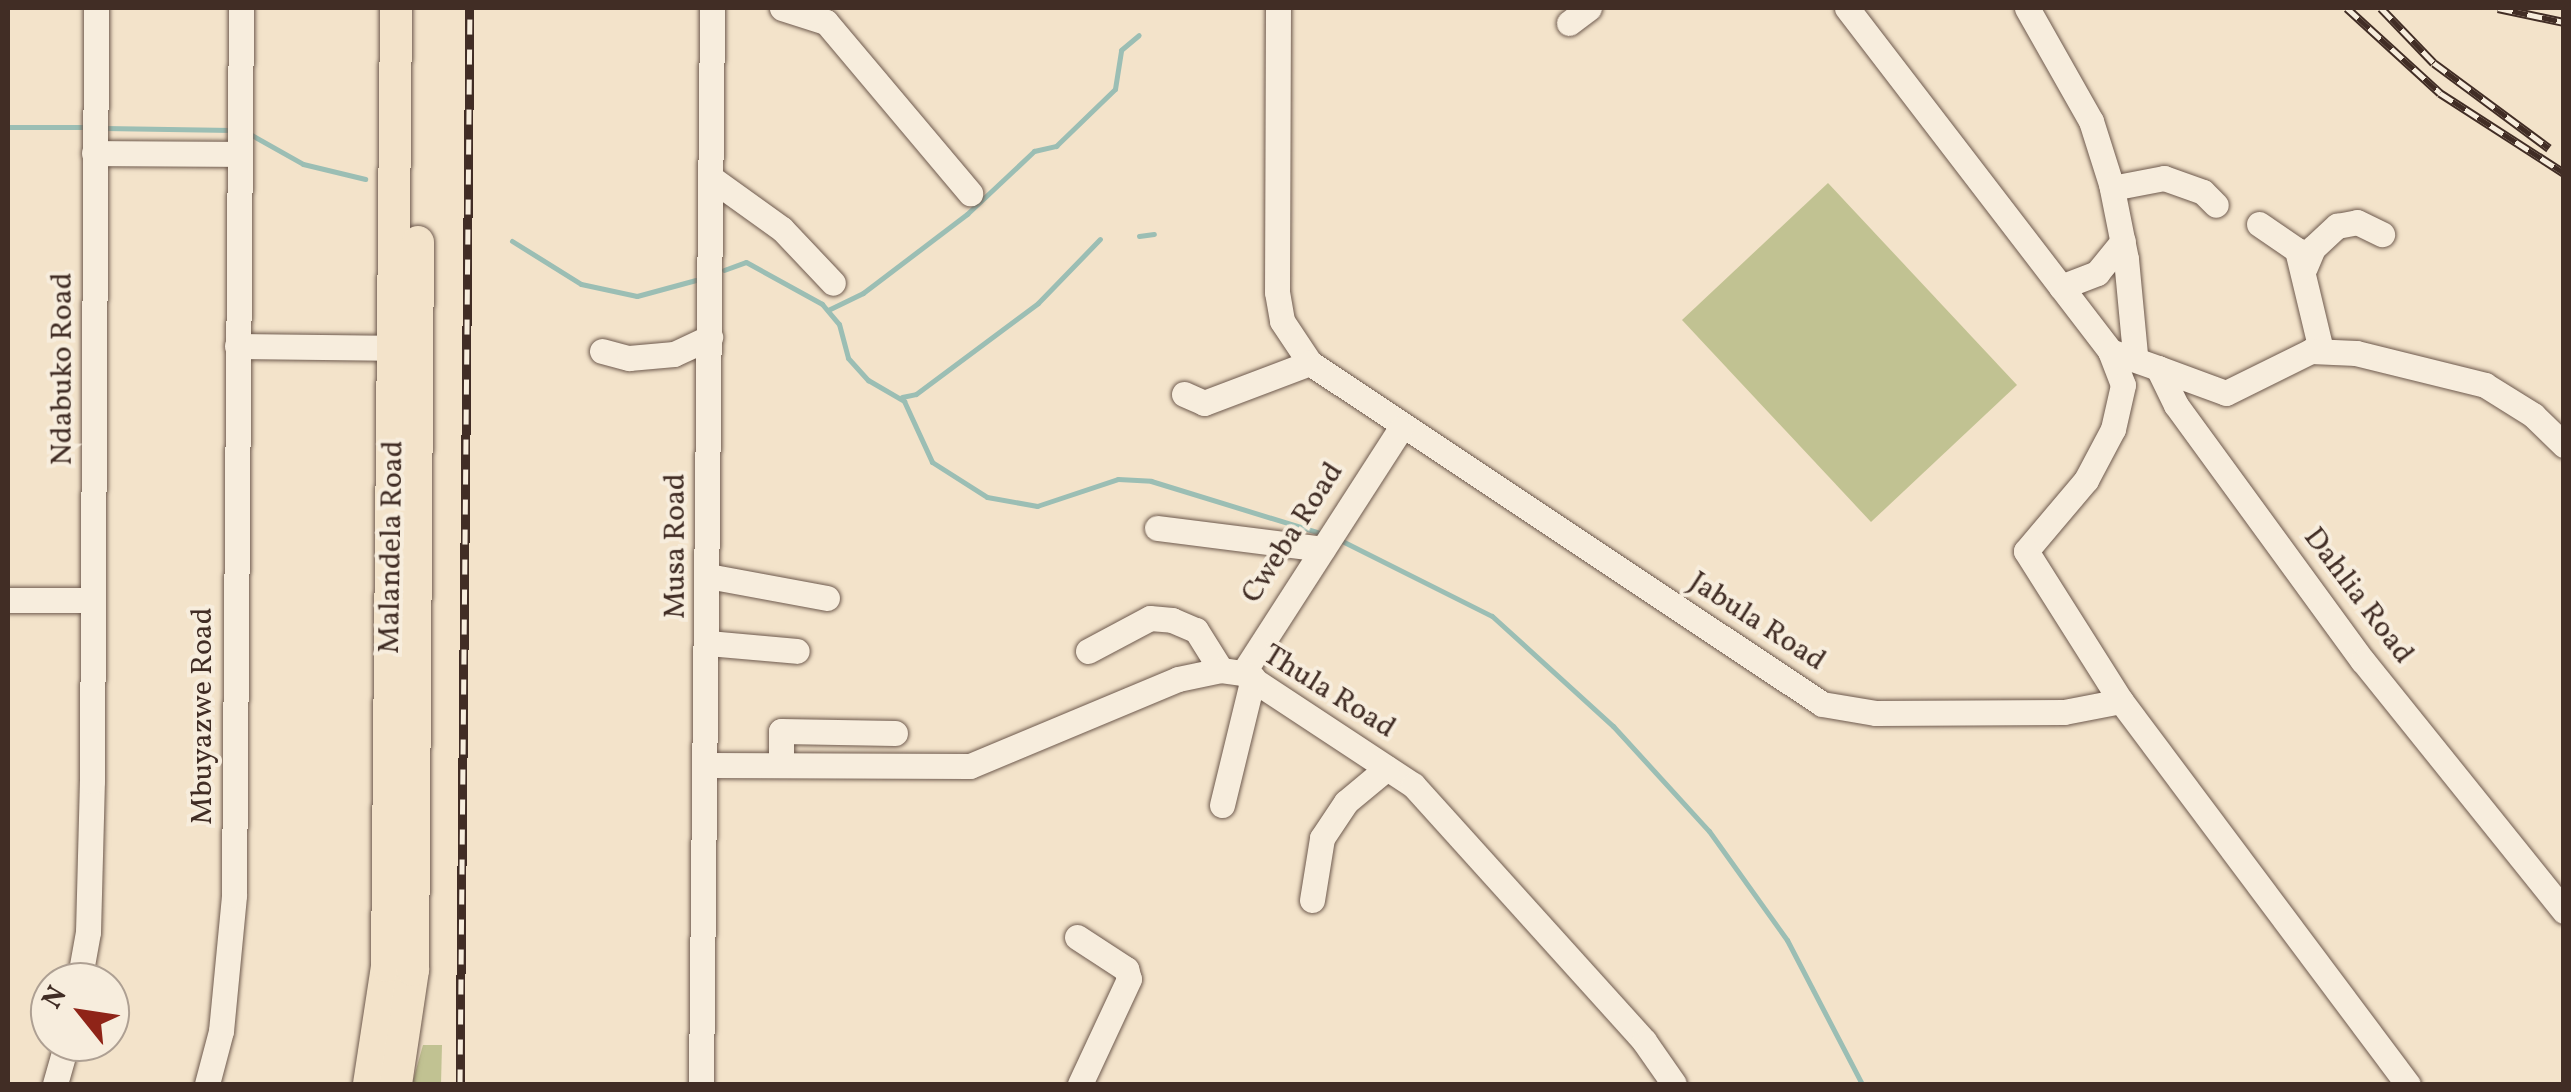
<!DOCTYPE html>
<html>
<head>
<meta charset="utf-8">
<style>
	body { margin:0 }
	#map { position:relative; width:2571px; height:1092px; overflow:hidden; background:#f3e3ca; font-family:Vollkorn,serif }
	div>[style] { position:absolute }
	.green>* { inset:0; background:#c1c292 }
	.stream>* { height:5px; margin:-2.5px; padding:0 2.5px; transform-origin:2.5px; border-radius:2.5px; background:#9bbeb4 }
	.roads { filter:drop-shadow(0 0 2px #6e5a4e) drop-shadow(0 0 2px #6e5a4e) }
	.minor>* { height:25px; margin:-12.5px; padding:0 12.5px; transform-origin:12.5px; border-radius:12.5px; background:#f7eddd }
	.major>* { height:32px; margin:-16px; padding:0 16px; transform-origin:16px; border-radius:16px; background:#f3e3ca }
	.rail>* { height:9px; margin-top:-4.5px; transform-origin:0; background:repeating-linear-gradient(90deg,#f7eddd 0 15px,#412d25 0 30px); box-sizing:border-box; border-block:2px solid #412d25 }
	span { translate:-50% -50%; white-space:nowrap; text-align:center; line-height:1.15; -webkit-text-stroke:8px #f7eddd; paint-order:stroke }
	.street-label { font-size:30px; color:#412d25 }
	.frame { position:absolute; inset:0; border:10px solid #412d25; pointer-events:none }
	.north { position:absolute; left:30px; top:962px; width:100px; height:100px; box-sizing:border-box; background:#f7eddd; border:2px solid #aea093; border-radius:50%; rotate:300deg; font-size:28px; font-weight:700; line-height:40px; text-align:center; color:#412d25 }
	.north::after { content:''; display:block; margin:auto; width:35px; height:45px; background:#8f2418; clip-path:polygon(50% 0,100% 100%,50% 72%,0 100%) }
</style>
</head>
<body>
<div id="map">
	<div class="green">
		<i style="clip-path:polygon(1828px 183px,2017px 385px,1871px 522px,1682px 320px)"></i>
		<i style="clip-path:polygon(423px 1045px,442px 1045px,441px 1084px,412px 1084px)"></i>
	</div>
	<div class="stream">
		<i style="left:8px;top:127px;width:80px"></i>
		<i style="left:104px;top:128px;width:128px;rotate:0.9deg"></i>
		<i style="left:248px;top:133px;width:63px;rotate:29.4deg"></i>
		<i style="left:303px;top:164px;width:64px;rotate:13.6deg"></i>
		<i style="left:1139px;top:236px;width:15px;rotate:-8deg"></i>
		<i style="left:512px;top:241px;width:81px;rotate:31.9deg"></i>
		<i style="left:581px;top:284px;width:57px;rotate:12.1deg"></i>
		<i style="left:637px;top:296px;width:61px;rotate:-15.2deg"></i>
		<i style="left:724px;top:270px;width:23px;rotate:-20deg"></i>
		<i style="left:746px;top:262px;width:87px;rotate:28.9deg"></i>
		<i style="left:822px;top:304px;width:26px;rotate:50deg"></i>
		<i style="left:839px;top:324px;width:35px;rotate:75deg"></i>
		<i style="left:848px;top:358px;width:30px;rotate:48deg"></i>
		<i style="left:868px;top:380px;width:42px;rotate:30.3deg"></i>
		<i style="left:904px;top:401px;width:67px;rotate:65.3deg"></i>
		<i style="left:932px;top:462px;width:65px;rotate:32.5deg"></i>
		<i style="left:987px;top:497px;width:51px;rotate:10.2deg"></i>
		<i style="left:1037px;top:506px;width:85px;rotate:-18.4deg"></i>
		<i style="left:1118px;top:479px;width:33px;rotate:3deg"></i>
		<i style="left:1151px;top:481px;width:174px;rotate:17.1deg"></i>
		<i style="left:828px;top:310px;width:39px;rotate:-26deg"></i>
		<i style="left:863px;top:293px;width:131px;rotate:-37.2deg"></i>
		<i style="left:967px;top:214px;width:92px;rotate:-43.2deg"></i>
		<i style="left:1034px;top:151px;width:23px;rotate:-13deg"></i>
		<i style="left:1056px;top:146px;width:82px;rotate:-44deg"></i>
		<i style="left:1115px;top:89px;width:39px;rotate:-81deg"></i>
		<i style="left:1121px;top:50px;width:23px;rotate:-40deg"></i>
		<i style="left:902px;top:397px;width:14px;rotate:-12deg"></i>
		<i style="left:916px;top:394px;width:152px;rotate:-36.7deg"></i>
		<i style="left:1038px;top:303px;width:89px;rotate:-45.9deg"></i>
		<i style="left:1344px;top:542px;width:165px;rotate:26.6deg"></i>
		<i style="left:1492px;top:616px;width:164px;rotate:42.3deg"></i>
		<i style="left:1613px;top:726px;width:142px;rotate:47.6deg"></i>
		<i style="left:1709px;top:831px;width:134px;rotate:54.4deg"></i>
		<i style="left:1787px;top:940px;width:162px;rotate:62.5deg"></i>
	</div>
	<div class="roads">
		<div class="minor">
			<i style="left:782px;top:8px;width:46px;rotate:17.7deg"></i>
			<i style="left:826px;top:22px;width:224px;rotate:49.9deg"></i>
			<i style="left:1278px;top:8px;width:284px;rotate:90.2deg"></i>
			<i style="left:1277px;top:292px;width:29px;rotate:80deg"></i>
			<i style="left:1282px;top:321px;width:50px;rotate:56.3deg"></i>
			<i style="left:1310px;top:363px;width:615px;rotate:33.66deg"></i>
			<i style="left:1822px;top:704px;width:55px;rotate:9.5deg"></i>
			<i style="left:1876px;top:713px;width:188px;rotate:-0.3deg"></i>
			<i style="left:2064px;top:712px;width:58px;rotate:-10.9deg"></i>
			<i style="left:2121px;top:701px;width:479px;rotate:53.2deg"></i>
			<i style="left:1847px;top:8px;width:432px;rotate:52.5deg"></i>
			<i style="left:2110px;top:351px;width:36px;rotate:69deg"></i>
			<i style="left:2123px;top:385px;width:45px;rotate:102.8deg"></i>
			<i style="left:2113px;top:429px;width:58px;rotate:117.9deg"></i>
			<i style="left:2086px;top:480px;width:93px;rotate:130.2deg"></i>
			<i style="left:2026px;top:551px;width:178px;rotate:57.7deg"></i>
			<i style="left:2027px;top:8px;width:130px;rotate:60.5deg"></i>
			<i style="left:2091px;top:121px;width:66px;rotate:72.4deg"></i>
			<i style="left:2111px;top:184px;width:76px;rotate:78.7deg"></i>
			<i style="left:2126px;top:259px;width:96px;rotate:84.6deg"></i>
			<i style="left:1569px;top:23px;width:25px;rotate:-37deg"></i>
			<i style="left:94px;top:153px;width:146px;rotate:0.4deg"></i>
			<i style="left:711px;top:178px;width:87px;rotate:35.7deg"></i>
			<i style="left:782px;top:229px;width:74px;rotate:46.6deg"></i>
			<i style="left:2112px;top:188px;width:53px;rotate:-10.9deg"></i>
			<i style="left:2164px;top:178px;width:41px;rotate:19.7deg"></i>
			<i style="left:2203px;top:192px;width:18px;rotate:45deg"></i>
			<i style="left:2259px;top:224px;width:46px;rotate:34.4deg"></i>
			<i style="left:2297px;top:250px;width:103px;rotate:76.5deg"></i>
			<i style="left:2305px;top:267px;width:21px;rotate:-67deg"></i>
			<i style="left:2313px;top:248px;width:33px;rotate:-43deg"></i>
			<i style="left:2337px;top:226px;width:20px;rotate:-11deg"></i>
			<i style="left:2357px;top:222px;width:28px;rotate:26deg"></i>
			<i style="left:2061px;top:287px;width:39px;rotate:-21deg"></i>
			<i style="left:2097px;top:273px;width:41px;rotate:-50.9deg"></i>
			<i style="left:237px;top:346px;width:170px;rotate:0.7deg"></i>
			<i style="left:602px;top:351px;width:28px;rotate:15deg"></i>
			<i style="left:629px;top:358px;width:45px;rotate:-5.1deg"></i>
			<i style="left:674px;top:354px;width:40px;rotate:-25deg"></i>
			<i style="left:2110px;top:351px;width:51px;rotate:19.5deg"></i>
			<i style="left:2158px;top:368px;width:41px;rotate:64.1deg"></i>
			<i style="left:2176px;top:405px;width:317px;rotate:53.9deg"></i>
			<i style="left:2363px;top:661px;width:321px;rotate:51.2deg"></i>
			<i style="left:2158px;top:368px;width:72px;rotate:20.2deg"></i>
			<i style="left:2226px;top:393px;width:95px;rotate:-26.3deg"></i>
			<i style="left:2311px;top:351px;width:45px;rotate:2.5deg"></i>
			<i style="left:2356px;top:353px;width:133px;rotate:13.9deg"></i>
			<i style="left:2485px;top:385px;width:57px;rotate:32deg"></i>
			<i style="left:2533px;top:415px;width:43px;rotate:44.1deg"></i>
			<i style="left:1184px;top:394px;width:22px;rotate:24deg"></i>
			<i style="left:1204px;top:403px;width:113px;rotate:-20.7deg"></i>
			<i style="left:1157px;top:528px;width:167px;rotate:7.2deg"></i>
			<i style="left:708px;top:576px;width:121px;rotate:10.5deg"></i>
			<i style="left:8px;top:600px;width:83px"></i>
			<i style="left:708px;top:643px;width:89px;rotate:5.1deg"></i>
			<i style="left:1088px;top:651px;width:70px;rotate:-28deg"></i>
			<i style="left:1150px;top:618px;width:22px;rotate:5deg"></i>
			<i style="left:1172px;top:620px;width:26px;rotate:23deg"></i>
			<i style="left:1196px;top:630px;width:47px;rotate:58deg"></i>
			<i style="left:1243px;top:673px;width:290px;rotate:-57.2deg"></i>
			<i style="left:707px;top:765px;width:263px;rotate:0.2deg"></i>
			<i style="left:970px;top:766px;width:225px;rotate:-22.7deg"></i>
			<i style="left:1178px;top:679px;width:44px;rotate:-11.8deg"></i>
			<i style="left:1221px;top:670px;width:22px;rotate:8deg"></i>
			<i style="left:1243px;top:673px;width:204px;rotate:33.4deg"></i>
			<i style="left:1413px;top:785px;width:345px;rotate:47.9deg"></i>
			<i style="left:1644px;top:1041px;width:52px;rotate:55.1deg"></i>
			<i style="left:781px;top:765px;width:34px;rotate:-90deg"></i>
			<i style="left:781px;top:731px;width:114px;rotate:1deg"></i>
			<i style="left:1222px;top:805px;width:131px;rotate:-76.3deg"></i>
			<i style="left:1312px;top:900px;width:63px;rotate:-80.8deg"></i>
			<i style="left:1322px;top:838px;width:43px;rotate:-56.3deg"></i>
			<i style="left:1346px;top:802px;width:53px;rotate:-39.7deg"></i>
			<i style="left:1077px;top:937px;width:59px;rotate:33.1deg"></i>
			<i style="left:1126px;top:969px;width:10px;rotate:73deg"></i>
			<i style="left:1129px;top:979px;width:116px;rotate:115deg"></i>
			<i style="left:79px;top:982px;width:51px;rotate:-79.8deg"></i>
			<i style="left:88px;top:932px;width:151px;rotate:-88.5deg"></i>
			<i style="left:92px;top:781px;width:773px;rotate:-89.7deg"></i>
			<i style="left:55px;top:1084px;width:44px;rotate:-74.1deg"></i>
			<i style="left:207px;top:1084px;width:55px;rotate:-75.2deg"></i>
			<i style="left:221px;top:1031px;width:137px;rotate:-84.5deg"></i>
			<i style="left:234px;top:895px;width:887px;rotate:-89.55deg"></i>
			<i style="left:701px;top:1084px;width:1076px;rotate:-89.41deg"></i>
		</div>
		<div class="major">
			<i style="left:369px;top:1084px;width:119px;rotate:-81.3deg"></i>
			<i style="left:387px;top:966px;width:958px;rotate:-89.46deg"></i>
			<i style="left:396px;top:1084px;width:115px;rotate:-81.5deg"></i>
			<i style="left:413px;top:970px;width:728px;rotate:-89.61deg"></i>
		</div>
	</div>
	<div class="rail">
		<i style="left:2347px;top:8px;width:126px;rotate:42.4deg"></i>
		<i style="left:2440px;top:93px;width:148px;rotate:32.8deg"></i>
		<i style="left:2381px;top:8px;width:76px;rotate:46.1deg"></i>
		<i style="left:2434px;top:63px;width:143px;rotate:36.5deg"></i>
		<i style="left:2498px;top:8px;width:67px;rotate:12deg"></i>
		<i style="left:460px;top:1084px;width:1076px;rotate:-89.47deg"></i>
	</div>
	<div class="street-label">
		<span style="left:63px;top:369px;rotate:-90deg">Ndabuko Road</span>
		<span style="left:1293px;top:533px;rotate:-57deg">Cweba Road</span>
		<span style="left:676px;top:546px;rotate:-90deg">Musa Road</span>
		<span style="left:392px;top:547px;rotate:-89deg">Malandela Road</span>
		<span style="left:2358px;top:596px;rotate:53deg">Dahlia Road</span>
		<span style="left:1757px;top:622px;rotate:33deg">Jabula Road</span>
		<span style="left:1329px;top:692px;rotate:32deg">Thula Road</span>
		<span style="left:203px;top:716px;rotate:-90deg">Mbuyazwe Road</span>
	</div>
	<div class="frame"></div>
	<div class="north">N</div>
</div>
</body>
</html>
